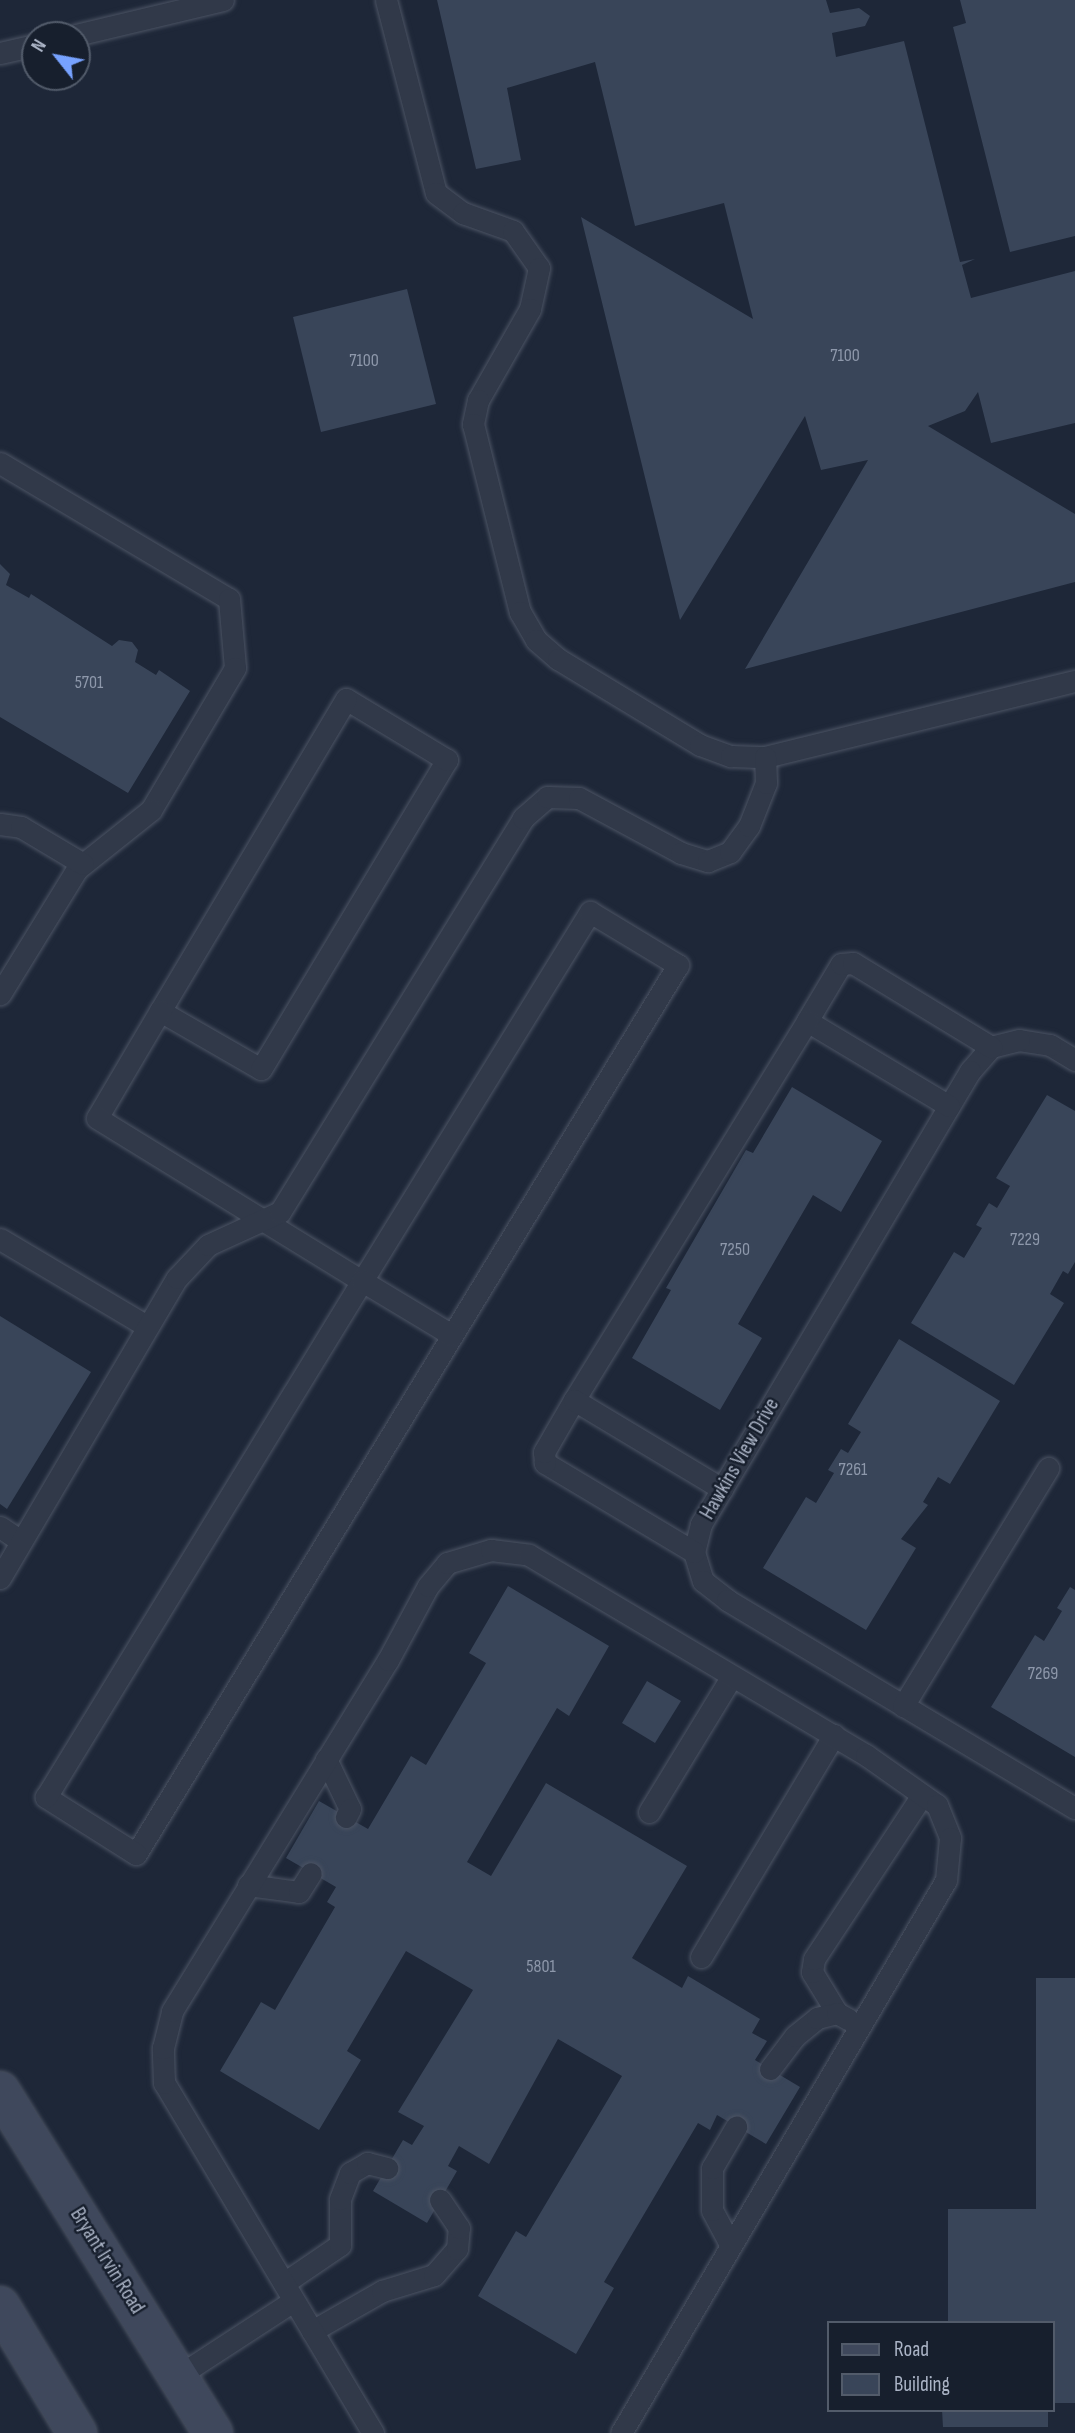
<!DOCTYPE html>
<html>
<head>
<meta charset="utf-8">
<style>
	body { margin:0 }
	#map { position:relative; width:1075px; height:2433px; overflow:hidden; background:#1e2738; font-family:"Sofia Sans Condensed",sans-serif }
	div>[style] { position:absolute }
	.building>* { inset:0; background:#394559 }
	.roads { filter:drop-shadow(0 0 2px #4c5464) drop-shadow(0 0 2px #4c5464) }
	.lane>* { height:21px; margin:-10.5px; padding:0 10.5px; transform-origin:10.5px; border-radius:10.5px; background:#313949 }
	.secondary>* { height:38px; margin:-19px; padding:0 19px; transform-origin:19px; border-radius:19px; background:#3f485c }
	span { translate:-50% -50%; white-space:nowrap; text-align:center; line-height:1.15; -webkit-text-stroke:5px #171f2d; paint-order:stroke }
	.number-label { font-size:18px; color:#8e98ab }
	.number-label span { -webkit-text-stroke-width:0 }
	.street-label { font-size:21px; color:#abb4c6 }
	.legend { position:absolute; left:827px; top:2321px; width:228px; height:91px; box-sizing:border-box; background:#171f2d; border:2px solid #525b6a; margin:0; padding:9px 12px; list-style:none; font-size:21px; color:#abb4c6 }
	.legend li { display:flex; align-items:center; gap:14px; height:35px }
	.legend b { width:35px; border:2px solid #525b6a }
	.north { position:absolute; left:21px; top:21px; width:70px; height:70px; box-sizing:border-box; background:#171f2d; border:2px solid #525b6a; border-radius:50%; rotate:301deg; font-size:19px; font-weight:700; line-height:28px; text-align:center; color:#abb4c6 }
	.north::after { content:''; display:block; margin:auto; width:24px; height:32px; background:#77a2ff; clip-path:polygon(50% 0,100% 100%,50% 72%,0 100%) }
</style>
</head>
<body>
<div id="map">
	<div class="building">
		<i style="clip-path:polygon(437px 0,826px 0,830px 13px,859px 8px,870px 16px,865px 26px,832px 33px,836px 57px,904px 41px,960px 262px,975px 259px,962px 265px,971px 298px,1075px 271px,1075px 423px,991px 443px,978px 392px,965px 411px,928px 426px,1075px 514px,1075px 582px,745px 669px,868px 460px,821px 470px,805px 416px,680px 620px,581px 217px,753px 319px,724px 203px,635px 226px,595px 62px,507px 88px,521px 160px,476px 169px)"></i>
		<i style="clip-path:polygon(960px 0,1075px 0,1075px 236px,1010px 252px,953px 27px,966px 23px)"></i>
		<i style="clip-path:polygon(407px 289px,436px 404px,321px 432px,293px 317px)"></i>
		<i style="clip-path:polygon(0 564px,10px 574px,6px 585px,29px 598px,31px 594px,112px 646px,119px 640px,132px 642px,138px 650px,135px 662px,156px 675px,159px 670px,190px 691px,128px 793px,0 717px)"></i>
		<i style="clip-path:polygon(792px 1087px,882px 1141px,841px 1212px,813px 1195px,738px 1324px,762px 1338px,720px 1410px,632px 1358px,671px 1290px,666px 1288px,746px 1150px,753px 1153px)"></i>
		<i style="clip-path:polygon(1047px 1095px,1075px 1111px,1075px 1262px,1068px 1274px,1063px 1271px,1050px 1294px,1064px 1303px,1014px 1385px,911px 1323px,954px 1252px,964px 1258px,982px 1228px,976px 1225px,989px 1203px,997px 1208px,1010px 1186px,996px 1178px)"></i>
		<i style="clip-path:polygon(0 1316px,91px 1372px,7px 1509px,0 1504px)"></i>
		<i style="clip-path:polygon(899px 1339px,1000px 1401px,950px 1484px,938px 1477px,923px 1502px,928px 1505px,901px 1539px,916px 1548px,866px 1630px,763px 1568px,806px 1497px,816px 1503px,834px 1473px,828px 1470px,841px 1449px,848px 1453px,861px 1432px,848px 1424px)"></i>
		<i style="clip-path:polygon(508px 1586px,609px 1646px,569px 1716px,557px 1708px,467px 1862px,491px 1876px,546px 1783px,687px 1866px,632px 1958px,682px 1988px,688px 1976px,760px 2019px,752px 2033px,767px 2041px,755px 2060px,800px 2087px,766px 2144px,717px 2115px,710px 2130px,698px 2123px,604px 2282px,614px 2288px,576px 2354px,478px 2296px,516px 2231px,526px 2237px,622px 2076px,558px 2039px,489px 2164px,459px 2146px,448px 2166px,457px 2171px,427px 2223px,373px 2191px,403px 2140px,412px 2145px,424px 2126px,398px 2112px,473px 1990px,406px 1951px,347px 2051px,361px 2060px,319px 2130px,220px 2071px,261px 2002px,275px 2010px,335px 1907px,327px 1902px,336px 1887px,286px 1858px,319px 1801px,368px 1829px,411px 1756px,426px 1765px,486px 1663px,469px 1653px)"></i>
		<i style="clip-path:polygon(1070px 1587px,1075px 1590px,1075px 1757px,991px 1707px,1035px 1635px,1044px 1641px,1062px 1611px,1057px 1608px)"></i>
		<i style="clip-path:polygon(647px 1681px,681px 1701px,655px 1743px,622px 1723px)"></i>
		<i style="clip-path:polygon(1036px 1978px,1075px 1978px,1075px 2403px,1052px 2403px,1052px 2323px,948px 2323px,948px 2209px,1036px 2209px)"></i>
		<i style="clip-path:polygon(942px 2410px,1048px 2410px,1048px 2427px,943px 2427px)"></i>
	</div>
	<div class="roads">
		<div class="lane">
			<i style="left:386px;top:0;width:199px;rotate:75.5deg"></i>
			<i style="left:436px;top:193px;width:34px;rotate:37deg"></i>
			<i style="left:463px;top:213px;width:53px;rotate:19.8deg"></i>
			<i style="left:513px;top:231px;width:45px;rotate:54.9deg"></i>
			<i style="left:539px;top:268px;width:42px;rotate:102.4deg"></i>
			<i style="left:530px;top:309px;width:105px;rotate:119.7deg"></i>
			<i style="left:478px;top:400px;width:25px;rotate:102deg"></i>
			<i style="left:473px;top:424px;width:194px;rotate:76deg"></i>
			<i style="left:520px;top:612px;width:32px;rotate:60deg"></i>
			<i style="left:536px;top:640px;width:29px;rotate:41deg"></i>
			<i style="left:558px;top:659px;width:166px;rotate:31.2deg"></i>
			<i style="left:700px;top:745px;width:33px;rotate:20deg"></i>
			<i style="left:731px;top:756px;width:34px;rotate:2deg"></i>
			<i style="left:765px;top:757px;width:319px;rotate:-13.8deg"></i>
			<i style="left:76px;top:35px;width:151px;rotate:-13.4deg"></i>
			<i style="left:0;top:53px;width:36px;rotate:-13deg"></i>
			<i style="left:0;top:463px;width:266px;rotate:30.7deg"></i>
			<i style="left:229px;top:599px;width:69px;rotate:85deg"></i>
			<i style="left:235px;top:668px;width:165px;rotate:120.6deg"></i>
			<i style="left:151px;top:810px;width:95px;rotate:141.4deg"></i>
			<i style="left:77px;top:869px;width:147px;rotate:121.6deg"></i>
			<i style="left:0;top:824px;width:21px;rotate:8deg"></i>
			<i style="left:21px;top:827px;width:72px;rotate:30.8deg"></i>
			<i style="left:160px;top:1011px;width:116px;rotate:29.9deg"></i>
			<i style="left:261px;top:1069px;width:361px;rotate:-59deg"></i>
			<i style="left:447px;top:760px;width:118px;rotate:-148.9deg"></i>
			<i style="left:346px;top:699px;width:363px;rotate:120.8deg"></i>
			<i style="left:160px;top:1011px;width:124px;rotate:120.5deg"></i>
			<i style="left:97px;top:1118px;width:311px;rotate:31.6deg"></i>
			<i style="left:362px;top:1281px;width:434px;rotate:-58.3deg"></i>
			<i style="left:590px;top:912px;width:103px;rotate:31.1deg"></i>
			<i style="left:678px;top:965px;width:1041px;rotate:121.37deg"></i>
			<i style="left:136px;top:1854px;width:107px;rotate:-147.7deg"></i>
			<i style="left:46px;top:1797px;width:605px;rotate:-58.52deg"></i>
			<i style="left:362px;top:1281px;width:105px;rotate:31deg"></i>
			<i style="left:1075px;top:1060px;width:29px;rotate:-149deg"></i>
			<i style="left:1050px;top:1045px;width:31px;rotate:-171deg"></i>
			<i style="left:1019px;top:1040px;width:29px;rotate:166deg"></i>
			<i style="left:991px;top:1047px;width:32px;rotate:131deg"></i>
			<i style="left:970px;top:1071px;width:527px;rotate:120.7deg"></i>
			<i style="left:701px;top:1524px;width:29px;rotate:104deg"></i>
			<i style="left:694px;top:1552px;width:30px;rotate:73deg"></i>
			<i style="left:703px;top:1581px;width:31px;rotate:38deg"></i>
			<i style="left:727px;top:1600px;width:405px;rotate:30.9deg"></i>
			<i style="left:949px;top:1106px;width:165px;rotate:-149.1deg"></i>
			<i style="left:807px;top:1021px;width:66px;rotate:-59.2deg"></i>
			<i style="left:841px;top:964px;width:12px;rotate:-5deg"></i>
			<i style="left:853px;top:963px;width:162px;rotate:31.3deg"></i>
			<i style="left:0;top:1239px;width:169px;rotate:30.7deg"></i>
			<i style="left:574px;top:1400px;width:445px;rotate:-58.4deg"></i>
			<i style="left:0;top:1527px;width:25px;rotate:34deg"></i>
			<i style="left:694px;top:1552px;width:174px;rotate:-149.1deg"></i>
			<i style="left:545px;top:1463px;width:11px;rotate:-95deg"></i>
			<i style="left:544px;top:1452px;width:60px;rotate:-60deg"></i>
			<i style="left:574px;top:1400px;width:173px;rotate:31deg"></i>
			<i style="left:0;top:1578px;width:348px;rotate:-59.5deg"></i>
			<i style="left:177px;top:1278px;width:45px;rotate:-46.8deg"></i>
			<i style="left:208px;top:1245px;width:79px;rotate:-24.6deg"></i>
			<i style="left:280px;top:1212px;width:463px;rotate:-58.3deg"></i>
			<i style="left:523px;top:818px;width:32px;rotate:-41deg"></i>
			<i style="left:547px;top:797px;width:32px;rotate:2deg"></i>
			<i style="left:579px;top:798px;width:116px;rotate:28.3deg"></i>
			<i style="left:681px;top:853px;width:28px;rotate:17deg"></i>
			<i style="left:708px;top:861px;width:24px;rotate:-22deg"></i>
			<i style="left:730px;top:852px;width:32px;rotate:-54deg"></i>
			<i style="left:749px;top:826px;width:46px;rotate:-68.4deg"></i>
			<i style="left:766px;top:783px;width:26px;rotate:-92deg"></i>
			<i style="left:903px;top:1706px;width:279px;rotate:-58.6deg"></i>
			<i style="left:326px;top:1759px;width:55px;rotate:64.4deg"></i>
			<i style="left:350px;top:1809px;width:9px;rotate:117deg"></i>
			<i style="left:649px;top:1812px;width:159px;rotate:-58.6deg"></i>
			<i style="left:248px;top:1885px;width:51px;rotate:7.8deg"></i>
			<i style="left:299px;top:1892px;width:22px;rotate:-58deg"></i>
			<i style="left:701px;top:1957px;width:259px;rotate:-59.1deg"></i>
			<i style="left:837px;top:2013px;width:48px;rotate:-121.4deg"></i>
			<i style="left:812px;top:1972px;width:13px;rotate:-81deg"></i>
			<i style="left:814px;top:1959px;width:196px;rotate:-56.6deg"></i>
			<i style="left:770px;top:2069px;width:41px;rotate:-52.9deg"></i>
			<i style="left:795px;top:2036px;width:28px;rotate:-39deg"></i>
			<i style="left:817px;top:2018px;width:21px;rotate:-14deg"></i>
			<i style="left:837px;top:2013px;width:13px;rotate:29deg"></i>
			<i style="left:730px;top:2244px;width:38px;rotate:-118deg"></i>
			<i style="left:712px;top:2210px;width:42px;rotate:-90deg"></i>
			<i style="left:712px;top:2168px;width:48px;rotate:-59.7deg"></i>
			<i style="left:284px;top:2283px;width:68px;rotate:-34.2deg"></i>
			<i style="left:340px;top:2245px;width:46px;rotate:-90deg"></i>
			<i style="left:340px;top:2199px;width:28px;rotate:-69deg"></i>
			<i style="left:350px;top:2173px;width:20px;rotate:-30deg"></i>
			<i style="left:367px;top:2163px;width:21px;rotate:14deg"></i>
			<i style="left:312px;top:2331px;width:81px;rotate:-29.7deg"></i>
			<i style="left:382px;top:2291px;width:54px;rotate:-17.1deg"></i>
			<i style="left:434px;top:2275px;width:35px;rotate:-49deg"></i>
			<i style="left:457px;top:2249px;width:21px;rotate:-85deg"></i>
			<i style="left:459px;top:2228px;width:34px;rotate:-124deg"></i>
			<i style="left:178px;top:2376px;width:137px;rotate:-33.1deg"></i>
			<i style="left:373px;top:2433px;width:408px;rotate:-120.8deg"></i>
			<i style="left:164px;top:2083px;width:35px;rotate:-92deg"></i>
			<i style="left:163px;top:2048px;width:38px;rotate:-76deg"></i>
			<i style="left:172px;top:2011px;width:412px;rotate:-58.4deg"></i>
			<i style="left:388px;top:1660px;width:84px;rotate:-61.6deg"></i>
			<i style="left:428px;top:1586px;width:30px;rotate:-50deg"></i>
			<i style="left:447px;top:1563px;width:46px;rotate:-16.5deg"></i>
			<i style="left:491px;top:1550px;width:38px;rotate:7deg"></i>
			<i style="left:529px;top:1555px;width:392px;rotate:30.7deg"></i>
			<i style="left:866px;top:1755px;width:87px;rotate:35.2deg"></i>
			<i style="left:937px;top:1805px;width:35px;rotate:68deg"></i>
			<i style="left:950px;top:1838px;width:42px;rotate:95.4deg"></i>
			<i style="left:946px;top:1880px;width:641px;rotate:120.44deg"></i>
		</div>
		<div class="secondary">
			<i style="left:0;top:2091px;width:403px;rotate:58.1deg"></i>
			<i style="left:0;top:2306px;width:149px;rotate:58.8deg"></i>
		</div>
	</div>
	<div class="number-label">
		<span style="left:845px;top:356px">7100</span>
		<span style="left:364px;top:361px">7100</span>
		<span style="left:89px;top:683px">5701</span>
		<span style="left:1025px;top:1240px">7229</span>
		<span style="left:735px;top:1250px">7250</span>
		<span style="left:853px;top:1470px">7261</span>
		<span style="left:1043px;top:1674px">7269</span>
		<span style="left:541px;top:1967px">5801</span>
	</div>
	<div class="street-label">
		<span style="left:740px;top:1459px;rotate:-60deg">Hawkins View Drive</span>
		<span style="left:107px;top:2261px;rotate:58deg">Bryant Irvin Road</span>
	</div>
	<ul class="legend">
	<li><b style="height:9px;background:#3f485c"></b>Road</li>
	<li><b style="height:19px;background:#394559"></b>Building</li>
	</ul>
	<div class="north">N</div>
</div>
</body>
</html>
